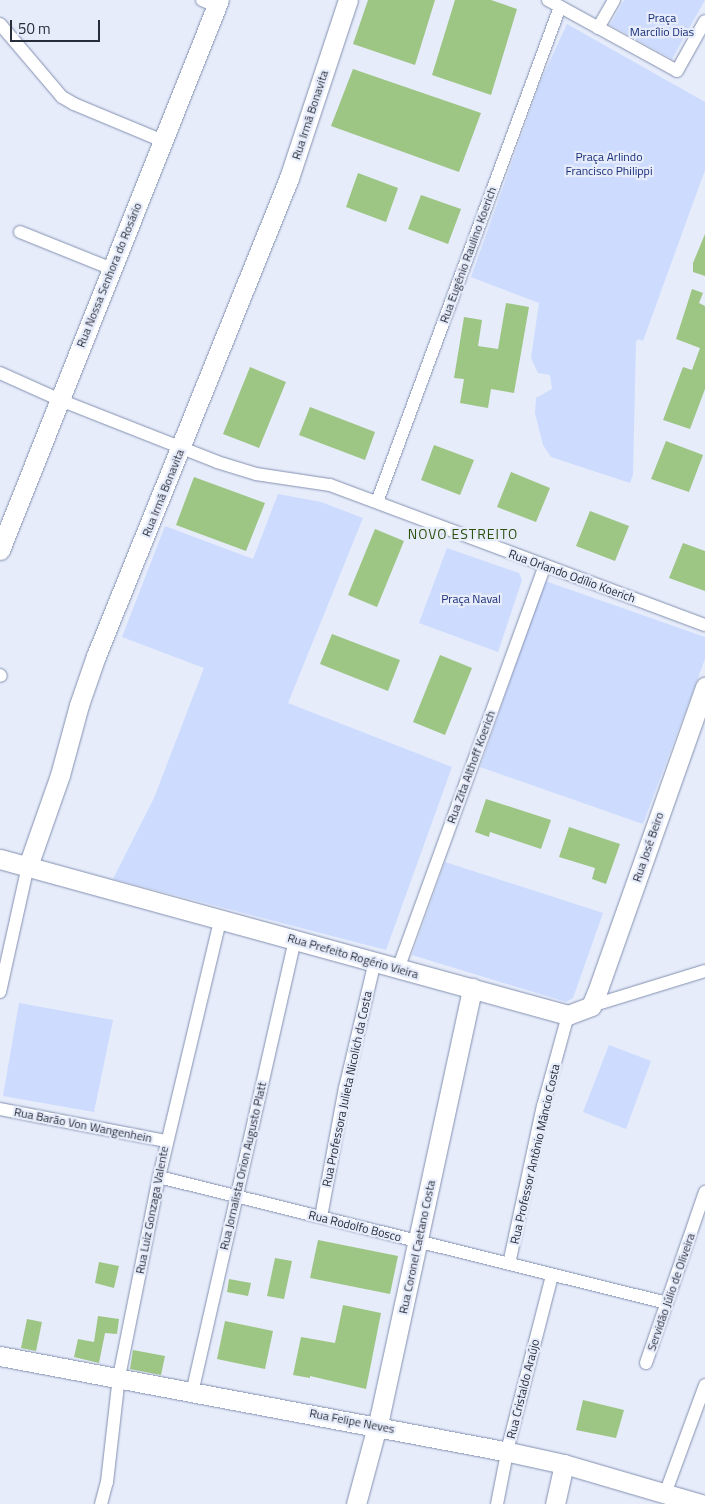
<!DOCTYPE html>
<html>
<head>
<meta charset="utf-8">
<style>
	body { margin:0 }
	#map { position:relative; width:705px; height:1504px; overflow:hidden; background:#e6ecfa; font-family:"Titillium Web",sans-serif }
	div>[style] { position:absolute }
	.green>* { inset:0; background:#ccdbfe }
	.building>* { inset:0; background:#9dc583 }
	.roads { filter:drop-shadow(0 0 1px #8390b0) drop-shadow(0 0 1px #8390b0) }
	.street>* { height:12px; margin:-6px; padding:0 6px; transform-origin:6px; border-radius:6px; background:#fff }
	.secondary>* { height:19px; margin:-9.5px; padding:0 9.5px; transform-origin:9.5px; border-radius:9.5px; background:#fff }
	span { translate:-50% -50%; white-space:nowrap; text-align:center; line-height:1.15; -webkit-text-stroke:4.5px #e6ecfa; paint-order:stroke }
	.park-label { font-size:12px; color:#1a2e79 }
	.street-label { font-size:12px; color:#272d3a }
	.neighbourhood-label { font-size:14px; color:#2e500e; letter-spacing:1px }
	.scale { position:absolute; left:10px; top:20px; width:90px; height:22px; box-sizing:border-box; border:2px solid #272d3a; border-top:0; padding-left:6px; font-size:15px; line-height:18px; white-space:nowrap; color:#272d3a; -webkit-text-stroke:4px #e6ecfa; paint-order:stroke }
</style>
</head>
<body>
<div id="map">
	<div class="green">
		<i style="clip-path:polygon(624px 0,705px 0,672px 59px,610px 25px)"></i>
		<i style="clip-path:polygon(567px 24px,705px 102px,705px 170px,643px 341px,638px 339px,636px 342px,633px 474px,630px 483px,551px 457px,543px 445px,535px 413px,536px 398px,552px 389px,550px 375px,538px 373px,531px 358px,539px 303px,471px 277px,541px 80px)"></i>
		<i style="clip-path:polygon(278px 494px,321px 502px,363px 518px,288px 703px,452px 767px,386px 950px,113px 879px,154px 798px,204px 668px,122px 637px,165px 526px,253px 559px)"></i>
		<i style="clip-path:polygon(447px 548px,519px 573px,522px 580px,498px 652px,419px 623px)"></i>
		<i style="clip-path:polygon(545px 581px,705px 637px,705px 659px,643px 824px,480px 767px)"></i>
		<i style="clip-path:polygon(445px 862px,603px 913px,573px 998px,566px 1002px,412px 955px)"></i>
		<i style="clip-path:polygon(19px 1003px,113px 1020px,94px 1112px,3px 1096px)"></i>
		<i style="clip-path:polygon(609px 1045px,651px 1061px,626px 1129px,583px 1112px)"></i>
	</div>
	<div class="building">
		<i style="clip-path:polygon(368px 0,435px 0,415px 65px,353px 44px)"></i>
		<i style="clip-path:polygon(455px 0,491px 0,517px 9px,491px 95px,432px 75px)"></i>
		<i style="clip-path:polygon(353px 69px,481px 113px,459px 172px,331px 126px)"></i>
		<i style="clip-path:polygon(358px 173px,398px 188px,386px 222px,346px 207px)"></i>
		<i style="clip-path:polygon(421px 195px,461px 209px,448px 244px,408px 229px)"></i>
		<i style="clip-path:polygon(705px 234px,705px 276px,693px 272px,693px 263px)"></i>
		<i style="clip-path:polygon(692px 289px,703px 293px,699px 303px,705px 306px,705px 389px,690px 429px,663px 420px,683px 367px,692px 370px,700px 348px,676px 339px)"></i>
		<i style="clip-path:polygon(506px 303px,529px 307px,514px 393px,491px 389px,488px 408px,460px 403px,464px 379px,454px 378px,464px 317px,482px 320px,478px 346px,498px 349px)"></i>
		<i style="clip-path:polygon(250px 367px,286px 382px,259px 448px,223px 434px)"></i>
		<i style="clip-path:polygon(310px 407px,375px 432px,365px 460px,299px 435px)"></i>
		<i style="clip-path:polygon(666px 441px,703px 455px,689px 492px,651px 479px)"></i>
		<i style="clip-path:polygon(434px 445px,474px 460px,460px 495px,421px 480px)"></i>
		<i style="clip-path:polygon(511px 472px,550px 488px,536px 522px,497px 507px)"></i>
		<i style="clip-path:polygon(194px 477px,265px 503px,246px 551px,176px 525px)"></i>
		<i style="clip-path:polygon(590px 511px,629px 526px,615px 561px,576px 546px)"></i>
		<i style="clip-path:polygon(375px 529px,404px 541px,377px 607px,348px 595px)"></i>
		<i style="clip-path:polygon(683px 543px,705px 551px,705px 591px,669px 578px)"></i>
		<i style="clip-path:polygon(332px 634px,400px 660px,388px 691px,320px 664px)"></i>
		<i style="clip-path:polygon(440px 655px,472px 668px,445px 735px,413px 722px)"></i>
		<i style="clip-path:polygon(486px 799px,551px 820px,541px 849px,490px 832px,489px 837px,475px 832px)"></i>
		<i style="clip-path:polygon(569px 827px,620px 844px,606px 884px,592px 879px,595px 868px,559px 857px)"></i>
		<i style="clip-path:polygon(318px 1240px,398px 1256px,390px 1294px,310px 1278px)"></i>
		<i style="clip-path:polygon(275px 1258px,292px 1261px,284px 1299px,267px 1296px)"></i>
		<i style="clip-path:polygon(99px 1262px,119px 1266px,114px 1288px,95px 1283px)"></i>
		<i style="clip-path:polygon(229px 1279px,251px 1283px,248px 1296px,227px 1292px)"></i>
		<i style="clip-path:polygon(343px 1305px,381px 1313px,366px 1389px,310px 1376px,310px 1378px,293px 1375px,301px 1337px,335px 1343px)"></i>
		<i style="clip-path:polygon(98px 1316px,119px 1319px,117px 1334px,105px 1333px,99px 1363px,74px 1357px,78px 1339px,94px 1342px)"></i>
		<i style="clip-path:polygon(27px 1319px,42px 1322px,36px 1351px,21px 1348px)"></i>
		<i style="clip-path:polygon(225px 1321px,273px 1331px,265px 1369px,217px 1359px)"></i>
		<i style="clip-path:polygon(133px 1350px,165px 1356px,161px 1375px,130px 1369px)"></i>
		<i style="clip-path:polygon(583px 1400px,624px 1410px,616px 1438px,576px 1430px)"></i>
	</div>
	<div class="roads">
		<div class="street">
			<i style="left:202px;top:0;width:15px;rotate:23deg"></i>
			<i style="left:548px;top:0;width:147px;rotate:28.8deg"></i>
			<i style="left:677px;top:71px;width:57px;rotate:-60.8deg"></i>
			<i style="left:0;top:24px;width:96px;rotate:49.7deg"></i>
			<i style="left:62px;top:97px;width:14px;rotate:30deg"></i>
			<i style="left:74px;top:104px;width:96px;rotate:22.6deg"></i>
			<i style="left:598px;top:28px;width:32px;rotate:-60deg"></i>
			<i style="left:20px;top:232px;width:99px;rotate:21.9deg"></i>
			<i style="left:0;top:373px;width:66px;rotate:24.2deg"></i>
			<i style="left:60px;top:400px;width:169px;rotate:21.5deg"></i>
			<i style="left:217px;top:462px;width:41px;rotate:17.1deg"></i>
			<i style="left:256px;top:474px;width:75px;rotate:8.5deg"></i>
			<i style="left:330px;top:485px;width:400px;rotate:20.5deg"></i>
			<i style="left:377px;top:502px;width:528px;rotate:-69.71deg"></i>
			<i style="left:0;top:675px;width:1px;rotate:45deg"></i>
			<i style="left:398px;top:969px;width:429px;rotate:-70deg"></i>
			<i style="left:0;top:992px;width:129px;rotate:-77.5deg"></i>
			<i style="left:591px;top:1006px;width:119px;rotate:-17.1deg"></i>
			<i style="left:0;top:1109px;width:169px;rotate:10.9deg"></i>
			<i style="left:159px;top:1177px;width:523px;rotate:13.93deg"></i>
			<i style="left:321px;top:1217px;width:131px;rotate:-79.5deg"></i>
			<i style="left:345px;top:1088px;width:130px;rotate:-76.7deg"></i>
			<i style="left:509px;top:1264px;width:162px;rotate:-77.9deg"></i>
			<i style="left:543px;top:1106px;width:94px;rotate:-74.6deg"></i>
			<i style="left:646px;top:1363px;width:181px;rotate:-71deg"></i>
			<i style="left:192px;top:1393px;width:466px;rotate:-77.2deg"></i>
			<i style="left:665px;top:1494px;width:116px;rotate:-69.8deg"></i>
			<i style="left:101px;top:1504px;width:23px;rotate:-75deg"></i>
			<i style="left:107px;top:1482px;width:106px;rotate:-83.5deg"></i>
			<i style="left:119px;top:1377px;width:204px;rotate:-78.7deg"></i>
			<i style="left:159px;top:1177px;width:264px;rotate:-76.6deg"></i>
			<i style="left:497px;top:1504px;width:62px;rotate:-78.9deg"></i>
			<i style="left:509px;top:1443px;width:173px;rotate:-75.6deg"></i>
		</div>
		<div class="secondary">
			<i style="left:0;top:550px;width:592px;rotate:-68.29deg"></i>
			<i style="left:0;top:859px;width:589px;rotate:15.36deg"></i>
			<i style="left:568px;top:1015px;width:25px;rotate:-21deg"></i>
			<i style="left:591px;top:1006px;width:15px;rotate:-67deg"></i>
			<i style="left:597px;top:992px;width:324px;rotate:-70.5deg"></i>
			<i style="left:28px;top:866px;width:96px;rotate:-70.6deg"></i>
			<i style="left:60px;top:775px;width:73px;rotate:-74.8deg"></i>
			<i style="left:79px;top:705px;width:52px;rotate:-70.9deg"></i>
			<i style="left:96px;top:656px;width:515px;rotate:-68.01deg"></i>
			<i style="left:289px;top:178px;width:188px;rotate:-71.7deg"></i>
			<i style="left:0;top:1356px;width:518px;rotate:10.68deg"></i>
			<i style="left:509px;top:1452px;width:56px;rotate:12.3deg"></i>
			<i style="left:564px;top:1464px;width:143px;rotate:16.3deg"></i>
			<i style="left:356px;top:1504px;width:92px;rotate:-74.9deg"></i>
			<i style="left:380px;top:1415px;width:437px;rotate:-77.8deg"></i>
			<i style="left:555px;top:1504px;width:41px;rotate:-77.3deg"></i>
		</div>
	</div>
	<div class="park-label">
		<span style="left:662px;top:25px">Praça<br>Marcílio Dias</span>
		<span style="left:609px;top:164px">Praça Arlindo<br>Francisco Philippi</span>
		<span style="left:471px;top:599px">Praça Naval</span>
	</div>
	<div class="street-label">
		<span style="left:310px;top:115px;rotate:-72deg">Rua Irmã Bonavita</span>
		<span style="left:468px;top:255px;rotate:-70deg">Rua Eugênio Raulino Koerich</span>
		<span style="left:109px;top:275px;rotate:-68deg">Rua Nossa Senhora do Rosário</span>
		<span style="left:163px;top:493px;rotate:-68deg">Rua Irmã Bonavita</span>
		<span style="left:572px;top:576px;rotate:20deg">Rua Orlando Odílio Koerich</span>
		<span style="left:471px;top:767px;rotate:-70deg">Rua Zita Althoff Koerich</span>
		<span style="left:648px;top:847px;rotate:-71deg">Rua José Beiro</span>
		<span style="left:353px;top:956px;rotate:16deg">Rua Prefeito Rogério Vieira</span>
		<span style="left:347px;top:1089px;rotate:-78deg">Rua Professora Julieta Nicolich da Costa</span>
		<span style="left:83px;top:1125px;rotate:11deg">Rua Barão Von Wangenhein</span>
		<span style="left:535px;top:1154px;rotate:-77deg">Rua Professor Antônio Mâncio Costa</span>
		<span style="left:243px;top:1166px;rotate:-77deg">Rua Jornalista Orion Augusto Platt</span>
		<span style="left:152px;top:1210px;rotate:-79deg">Rua Luiz Gonzaga Valente</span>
		<span style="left:355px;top:1226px;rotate:14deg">Rua Rodolfo Bosco</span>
		<span style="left:417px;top:1247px;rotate:-78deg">Rua Coronel Caetano Costa</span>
		<span style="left:671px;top:1292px;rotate:-71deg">Servidão Júlio de Oliveira</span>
		<span style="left:523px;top:1389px;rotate:-76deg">Rua Cristaldo Araújo</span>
		<span style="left:352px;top:1421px;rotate:11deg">Rua Felipe Neves</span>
	</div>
	<div class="neighbourhood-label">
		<span style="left:463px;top:534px">NOVO ESTREITO</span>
	</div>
	<div class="scale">50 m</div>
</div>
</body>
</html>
